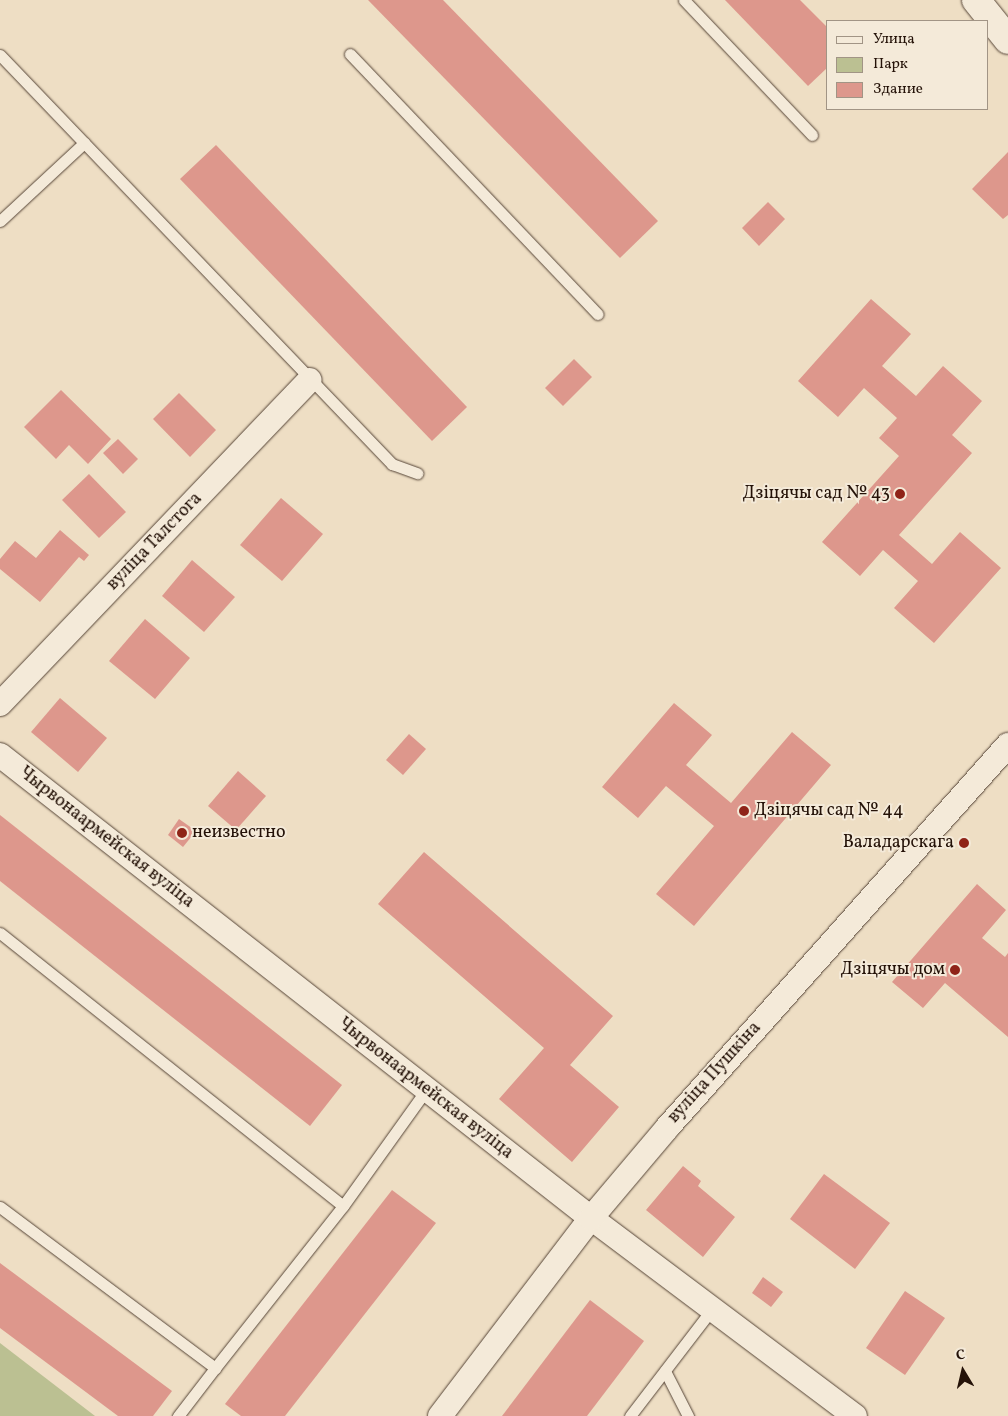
<!DOCTYPE html>
<html>
<head>
<meta charset="utf-8">
<style>
	body { margin:0 }
	#map { position:relative; width:1008px; height:1416px; overflow:hidden; background:#eedec4; font-family:Vollkorn,serif }
	div>[style] { position:absolute }
	.green>* { inset:0; background:#bbc092 }
	.building>* { inset:0; background:#dd978c }
	.roads { filter:drop-shadow(0 0 1px #564537) drop-shadow(0 0 1px #564537) }
	.service>* { height:11px; margin:-5.5px; padding:0 5.5px; transform-origin:5.5px; border-radius:5.5px; background:#f4ead9 }
	.minor>* { height:24px; margin:-12px; padding:0 12px; transform-origin:12px; border-radius:12px; background:#f4ead9 }
	.secondary>* { height:28px; margin:-14px; padding:0 14px; transform-origin:14px; border-radius:14px; background:#f4ead9 }
	.dots>* { width:14px; height:14px; translate:-50% -50%; box-sizing:border-box; border:2px solid #f4ead9; border-radius:50% }
	span { translate:-50% -50%; white-space:nowrap; text-align:center; line-height:1.15; -webkit-text-stroke:4px #f4ead9; paint-order:stroke }
	.poi-label { font-size:18px; color:#241208 }
	.right { translate:-100% -50%; text-align:right }
	.left { translate:0 -50%; text-align:left }
	.street-label { font-size:18px; color:#241208 }
	.legend { position:absolute; left:826px; top:20px; width:162px; height:90px; box-sizing:border-box; background:#f4ead9; border:1px solid #a19485; margin:0; padding:6px 9px; list-style:none; font-size:15px; color:#241208 }
	.legend li { display:flex; align-items:center; gap:10px; height:25px }
	.legend b { width:25px; border:1px solid #a19485 }
	.north { position:absolute; left:938px; top:1346px; width:50px; height:50px; -webkit-text-stroke:4px #f4ead9; paint-order:stroke; rotate:351deg; font-size:14px; font-weight:700; line-height:20px; text-align:center; color:#241208 }
	.north::after { content:''; display:block; margin:auto; width:18px; height:22px; background:#241208; clip-path:polygon(50% 0,100% 100%,50% 72%,0 100%) }
</style>
</head>
<body>
<div id="map">
	<div class="green">
		<i style="clip-path:polygon(0 1343px,95px 1416px,0 1416px)"></i>
	</div>
	<div class="building">
		<i style="clip-path:polygon(368px 0,443px 0,658px 221px,620px 258px)"></i>
		<i style="clip-path:polygon(725px 0,800px 0,827px 27px,827px 68px,808px 86px)"></i>
		<i style="clip-path:polygon(216px 145px,467px 407px,432px 441px,180px 179px)"></i>
		<i style="clip-path:polygon(1008px 152px,1008px 215px,1003px 219px,972px 189px)"></i>
		<i style="clip-path:polygon(768px 202px,785px 219px,759px 246px,742px 228px)"></i>
		<i style="clip-path:polygon(871px 299px,911px 334px,882px 366px,916px 396px,943px 366px,982px 401px,952px 435px,972px 453px,899px 535px,932px 564px,960px 532px,1001px 568px,934px 643px,894px 608px,918px 581px,883px 550px,860px 576px,822px 542px,899px 456px,879px 438px,897px 418px,864px 388px,838px 417px,798px 381px)"></i>
		<i style="clip-path:polygon(574px 359px,592px 377px,563px 406px,545px 388px)"></i>
		<i style="clip-path:polygon(61px 390px,111px 439px,88px 464px,69px 445px,56px 459px,24px 427px)"></i>
		<i style="clip-path:polygon(179px 393px,216px 430px,190px 457px,153px 419px)"></i>
		<i style="clip-path:polygon(118px 439px,138px 459px,123px 474px,103px 453px)"></i>
		<i style="clip-path:polygon(89px 474px,126px 512px,99px 538px,62px 500px)"></i>
		<i style="clip-path:polygon(281px 498px,323px 534px,282px 581px,240px 545px)"></i>
		<i style="clip-path:polygon(60px 530px,89px 555px,84px 561px,79px 557px,40px 602px,0 569px,0 559px,15px 541px,36px 558px)"></i>
		<i style="clip-path:polygon(192px 560px,235px 597px,204px 632px,162px 596px)"></i>
		<i style="clip-path:polygon(145px 619px,190px 658px,155px 699px,109px 661px)"></i>
		<i style="clip-path:polygon(60px 698px,107px 738px,78px 772px,31px 732px)"></i>
		<i style="clip-path:polygon(674px 703px,712px 735px,686px 765px,731px 803px,792px 732px,831px 765px,694px 926px,656px 894px,714px 826px,666px 786px,638px 818px,602px 787px)"></i>
		<i style="clip-path:polygon(409px 734px,426px 749px,403px 775px,386px 760px)"></i>
		<i style="clip-path:polygon(238px 771px,266px 796px,236px 830px,208px 806px)"></i>
		<i style="clip-path:polygon(0 815px,342px 1085px,310px 1126px,0 881px)"></i>
		<i style="clip-path:polygon(179px 819px,196px 831px,183px 847px,168px 835px)"></i>
		<i style="clip-path:polygon(424px 852px,613px 1016px,570px 1065px,619px 1107px,572px 1162px,499px 1099px,544px 1048px,378px 904px)"></i>
		<i style="clip-path:polygon(977px 884px,1006px 910px,982px 938px,1005px 957px,1008px 953px,1008px 1037px,945px 983px,923px 1008px,892px 982px)"></i>
		<i style="clip-path:polygon(683px 1166px,701px 1181px,698px 1186px,735px 1217px,703px 1257px,646px 1210px)"></i>
		<i style="clip-path:polygon(824px 1174px,890px 1223px,855px 1269px,790px 1219px)"></i>
		<i style="clip-path:polygon(392px 1190px,436px 1223px,285px 1416px,241px 1416px,225px 1404px)"></i>
		<i style="clip-path:polygon(0 1263px,172px 1391px,153px 1416px,118px 1416px,0 1328px)"></i>
		<i style="clip-path:polygon(763px 1277px,783px 1292px,771px 1307px,752px 1293px)"></i>
		<i style="clip-path:polygon(905px 1291px,945px 1318px,905px 1375px,866px 1348px)"></i>
		<i style="clip-path:polygon(590px 1300px,644px 1341px,587px 1416px,502px 1416px)"></i>
	</div>
	<div class="roads">
		<div class="service">
			<i style="left:684px;top:0;width:186px;rotate:46.5deg"></i>
			<i style="left:350px;top:54px;width:359px;rotate:46.4deg"></i>
			<i style="left:0;top:55px;width:567px;rotate:46.22deg"></i>
			<i style="left:392px;top:464px;width:27px;rotate:20deg"></i>
			<i style="left:0;top:221px;width:115px;rotate:-42.9deg"></i>
			<i style="left:0;top:933px;width:438px;rotate:38.5deg"></i>
			<i style="left:0;top:1207px;width:269px;rotate:36.8deg"></i>
			<i style="left:215px;top:1368px;width:61px;rotate:127.6deg"></i>
			<i style="left:215px;top:1368px;width:206px;rotate:-51.7deg"></i>
			<i style="left:343px;top:1206px;width:143px;rotate:-54.4deg"></i>
			<i style="left:665px;top:1371px;width:51px;rotate:62.9deg"></i>
			<i style="left:630px;top:1416px;width:135px;rotate:-52.5deg"></i>
		</div>
		<div class="minor">
			<i style="left:0;top:704px;width:448px;rotate:-46.3deg"></i>
			<i style="left:0;top:755px;width:751px;rotate:38.08deg"></i>
			<i style="left:591px;top:1218px;width:330px;rotate:36.9deg"></i>
			<i style="left:440px;top:1416px;width:249px;rotate:-52.7deg"></i>
			<i style="left:591px;top:1218px;width:118px;rotate:-49.8deg"></i>
			<i style="left:667px;top:1128px;width:513px;rotate:-48.32deg"></i>
		</div>
		<div class="secondary">
			<i style="left:976px;top:0;width:51px;rotate:51.3deg"></i>
		</div>
	</div>
	<div class="dots">
		<i style="left:900px;top:494px;background:#8f2418"></i>
		<i style="left:744px;top:811px;background:#8f2418"></i>
		<i style="left:182px;top:833px;background:#8f2418"></i>
		<i style="left:964px;top:843px;background:#8f2418"></i>
		<i style="left:955px;top:970px;background:#8f2418"></i>
	</div>
	<div class="poi-label">
		<span class="right" style="left:890px;top:494px">Дзіцячы сад № 43</span>
		<span class="left" style="left:754px;top:811px">Дзіцячы сад № 44</span>
		<span class="left" style="left:192px;top:833px">неизвестно</span>
		<span class="right" style="left:954px;top:843px">Валадарскага</span>
		<span class="right" style="left:945px;top:970px">Дзіцячы дом</span>
	</div>
	<div class="street-label">
		<span style="left:155px;top:542px;rotate:-46deg">вуліца Талстога</span>
		<span style="left:106px;top:838px;rotate:38deg">Чырвонаармейская вуліца</span>
		<span style="left:715px;top:1073px;rotate:-48deg">вуліца Пушкіна</span>
		<span style="left:425px;top:1089px;rotate:38deg">Чырвонаармейская вуліца</span>
	</div>
	<ul class="legend">
	<li><b style="height:6px;background:#f4ead9"></b>Улица</li>
	<li><b style="height:14px;background:#bbc092"></b>Парк</li>
	<li><b style="height:14px;background:#dd978c"></b>Здание</li>
	</ul>
	<div class="north">С</div>
</div>
</body>
</html>
